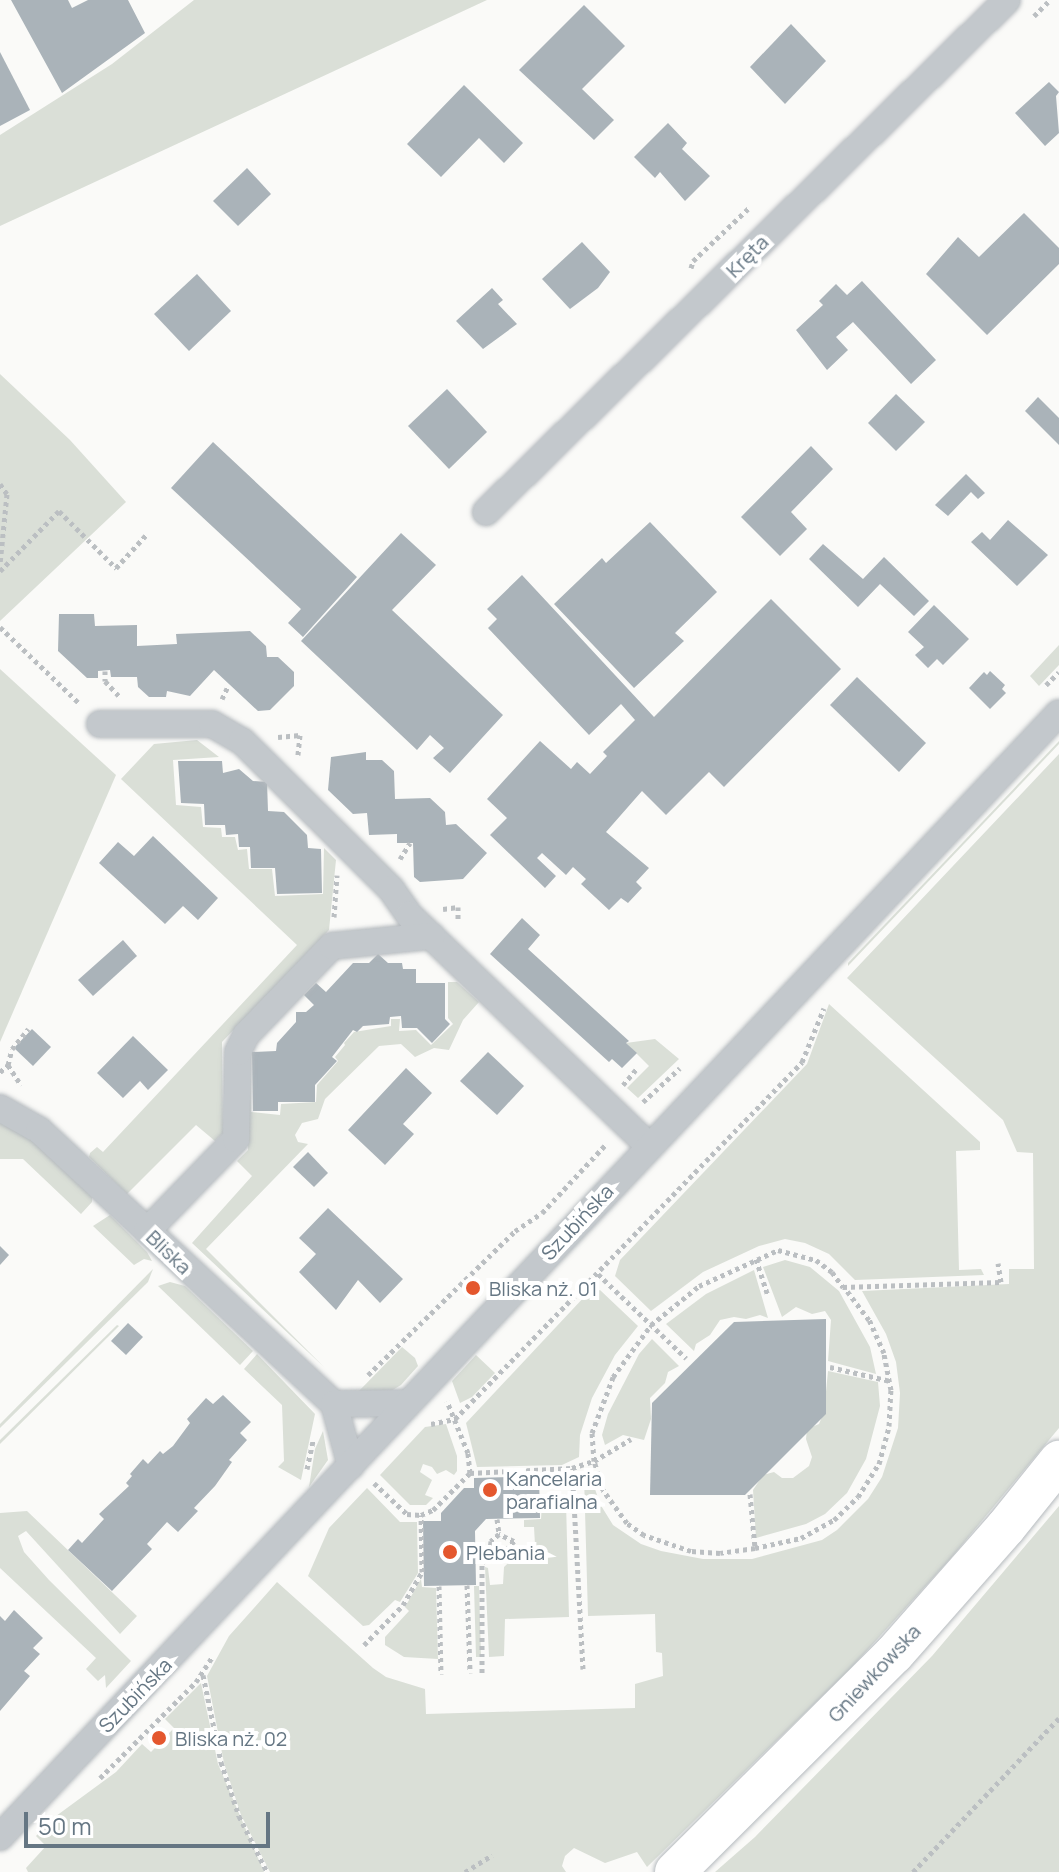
<!DOCTYPE html>
<html>
<head>
<meta charset="utf-8">
<style>
	body { margin:0 }
	#map { position:relative; width:1059px; height:1872px; overflow:hidden; background:#fafaf8; font-family:Manrope,sans-serif }
	div>[style] { position:absolute }
	.green>* { inset:0; background:#dadfd7 }
	.building>* { inset:0; background:#aab3b9 }
	.path>* { height:5px; margin-top:-2.5px; transform-origin:0; background:repeating-linear-gradient(90deg,#bbbfc2 0 4px,transparent 0 8px) }
	.roads { filter:drop-shadow(0 0 2px #b5babe) drop-shadow(0 0 2px #b5babe) }
	.minor>* { height:26px; margin:-13px; padding:0 13px; transform-origin:13px; border-radius:13px; background:#c3c8cc }
	.primary>* { height:40px; margin:-20px; padding:0 20px; transform-origin:20px; border-radius:20px; background:#fff }
	.dots>* { width:22px; height:22px; translate:-50% -50%; box-sizing:border-box; border:4px solid #fff; border-radius:50% }
	span { translate:-50% -50%; white-space:nowrap; text-align:center; line-height:1.15; -webkit-text-stroke:8px #fff; paint-order:stroke }
	.street-label { font-size:20px; color:#657683 }
	.poi-label { font-size:20px; color:#657683 }
	.left { translate:0 -50%; text-align:left }
	.scale { position:absolute; left:24px; top:1812px; width:246px; height:36px; box-sizing:border-box; border:4px solid #657683; border-top:0; padding-left:10px; font-size:24px; line-height:28px; white-space:nowrap; color:#657683; -webkit-text-stroke:6px #fff; paint-order:stroke }
</style>
</head>
<body>
<div id="map">
	<div class="green">
		<i style="clip-path:polygon(194px 0,487px 0,0 226px,0 135px,112px 64px)"></i>
		<i style="clip-path:polygon(0 374px,70px 440px,126px 502px,0 621px)"></i>
		<i style="clip-path:polygon(1059px 645px,1059px 665px,1039px 686px,1030px 676px)"></i>
		<i style="clip-path:polygon(0 669px,116px 775px,0 1042px)"></i>
		<i style="clip-path:polygon(197px 740px,219px 757px,173px 760px,176px 805px,201px 807px,203px 827px,221px 828px,222px 837px,235px 837px,238px 850px,247px 849px,249px 869px,272px 869px,275px 896px,323px 894px,324px 848px,336px 860px,329px 930px,222px 1042px,223px 1133px,215px 1141px,196px 1125px,127px 1194px,89px 1157px,90px 1153px,97px 1147px,103px 1152px,297px 945px,121px 779px,154px 744px)"></i>
		<i style="clip-path:polygon(1059px 741px,1059px 744px,848px 966px,848px 963px)"></i>
		<i style="clip-path:polygon(1059px 754px,1059px 1428px,951px 1558px,851px 1668px,647px 1867px,637px 1852px,605px 1863px,574px 1848px,565px 1856px,562px 1866px,566px 1872px,270px 1872px,241px 1815px,224px 1763px,207px 1676px,229px 1636px,277px 1582px,373px 1668px,386px 1677px,425px 1689px,426px 1714px,635px 1708px,635px 1684px,663px 1676px,662px 1653px,656px 1652px,655px 1614px,588px 1616px,584px 1476px,591px 1477px,600px 1504px,613px 1525px,641px 1544px,661px 1551px,703px 1559px,752px 1559px,822px 1540px,837px 1530px,868px 1499px,882px 1477px,898px 1428px,900px 1393px,896px 1362px,886px 1334px,862px 1291px,1009px 1284px,1009px 1269px,1034px 1269px,1033px 1153px,1017px 1152px,1003px 1120px,847px 978px)"></i>
		<i style="clip-path:polygon(448px 982px,457px 982px,479px 1002px,463px 1020px,449px 1050px,434px 1048px,415px 1057px,401px 1044px,379px 1046px,325px 1099px,318px 1119px,302px 1123px,295px 1135px,298px 1142px,308px 1144px,206px 1249px,324px 1367px,192px 1243px,252px 1176px,237px 1161px,248px 1150px,246px 1066px,250px 1066px,251px 1112px,280px 1115px,281px 1104px,316px 1102px,317px 1085px,338px 1061px,335px 1057px,345px 1045px,344px 1043px,354px 1032px,391px 1026px,391px 1019px,400px 1019px,399px 1031px,416px 1030px,431px 1045px,453px 1024px,448px 1018px)"></i>
		<i style="clip-path:polygon(829px 1004px,980px 1142px,980px 1150px,956px 1151px,959px 1270px,981px 1269px,984px 1275px,855px 1280px,829px 1254px,805px 1243px,785px 1239px,759px 1246px,703px 1272px,651px 1311px,615px 1276px,620px 1260px,807px 1064px)"></i>
		<i style="clip-path:polygon(655px 1039px,679px 1059px,638px 1098px,627px 1088px,649px 1066px,626px 1043px)"></i>
		<i style="clip-path:polygon(0 1120px,20px 1128px,92px 1197px,92px 1202px,81px 1214px,23px 1159px,0 1159px)"></i>
		<i style="clip-path:polygon(110px 1215px,147px 1252px,152px 1261px,144px 1259px,134px 1265px,93px 1226px)"></i>
		<i style="clip-path:polygon(785px 1260px,810px 1267px,839px 1291px,870px 1347px,876px 1374px,828px 1361px,831px 1320px,825px 1311px,812px 1314px,796px 1307px,782px 1317px,763px 1267px)"></i>
		<i style="clip-path:polygon(153px 1269px,148px 1282px,0 1428px,0 1424px)"></i>
		<i style="clip-path:polygon(754px 1270px,768px 1318px,760px 1315px,746px 1319px,734px 1317px,720px 1320px,710px 1335px,696px 1344px,694px 1351px,666px 1324px,706px 1294px)"></i>
		<i style="clip-path:polygon(170px 1282px,185px 1286px,253px 1351px,240px 1365px,158px 1286px)"></i>
		<i style="clip-path:polygon(600px 1290px,638px 1326px,615px 1355px,592px 1398px,580px 1435px,579px 1457px,562px 1465px,477px 1467px,466px 1423px,586px 1295px)"></i>
		<i style="clip-path:polygon(117px 1325px,119px 1326px,0 1444px,0 1440px)"></i>
		<i style="clip-path:polygon(652px 1339px,679px 1366px,668px 1372px,665px 1383px,650px 1398px,651px 1419px,644px 1440px,623px 1435px,605px 1445px,602px 1435px,608px 1414px,639px 1354px)"></i>
		<i style="clip-path:polygon(402px 1347px,415px 1358px,418px 1366px,401px 1385px,391px 1391px,357px 1393px)"></i>
		<i style="clip-path:polygon(257px 1354px,315px 1414px,301px 1480px,278px 1467px,284px 1461px,282px 1405px,244px 1369px)"></i>
		<i style="clip-path:polygon(476px 1355px,495px 1373px,472px 1397px,460px 1403px,452px 1381px)"></i>
		<i style="clip-path:polygon(828px 1371px,878px 1382px,880px 1406px,866px 1459px,847px 1493px,825px 1514px,806px 1524px,756px 1538px,753px 1490px,763px 1475px,774px 1472px,782px 1478px,793px 1478px,809px 1466px,812px 1457px,806px 1439px,807px 1429px,819px 1424px,824px 1412px)"></i>
		<i style="clip-path:polygon(446px 1424px,457px 1456px,457px 1471px,454px 1475px,446px 1470px,437px 1474px,432px 1467px,423px 1464px,420px 1472px,432px 1480px,425px 1495px,433px 1498px,426px 1505px,410px 1505px,380px 1475px,425px 1427px)"></i>
		<i style="clip-path:polygon(323px 1431px,328px 1460px,309px 1487px,315px 1449px)"></i>
		<i style="clip-path:polygon(367px 1488px,400px 1522px,417px 1522px,418px 1573px,400px 1602px,395px 1600px,369px 1625px,363px 1626px,308px 1576px,329px 1528px)"></i>
		<i style="clip-path:polygon(566px 1502px,569px 1617px,505px 1619px,504px 1656px,489px 1657px,485px 1567px,488px 1568px,490px 1585px,503px 1584px,504px 1567px,525px 1547px,535px 1545px,534px 1527px,524px 1527px,524px 1520px,541px 1519px,542px 1503px)"></i>
		<i style="clip-path:polygon(1059px 1506px,1059px 1872px,715px 1872px,755px 1837px,932px 1656px)"></i>
		<i style="clip-path:polygon(27px 1511px,137px 1616px,120px 1634px,26px 1531px,18px 1536px,24px 1552px,49px 1580px,131px 1661px,106px 1688px,105px 1675px,98px 1681px,86px 1669px,96px 1658px,0 1568px,0 1513px)"></i>
		<i style="clip-path:polygon(421px 1579px,422px 1587px,436px 1588px,438px 1659px,404px 1657px,385px 1645px,385px 1637px,409px 1611px,405px 1607px)"></i>
		<i style="clip-path:polygon(474px 1586px,479px 1586px,481px 1657px,476px 1657px)"></i>
		<i style="clip-path:polygon(201px 1683px,218px 1764px,264px 1872px,28px 1872px,26px 1868px,46px 1846px,36px 1836px,52px 1819px,116px 1772px,142px 1744px,151px 1752px,174px 1728px,165px 1719px)"></i>
	</div>
	<div class="building">
		<i style="clip-path:polygon(11px 0,68px 0,72px 8px,88px 0,128px 0,145px 33px,62px 93px)"></i>
		<i style="clip-path:polygon(584px 5px,625px 46px,582px 89px,614px 120px,594px 140px,519px 70px)"></i>
		<i style="clip-path:polygon(791px 24px,826px 61px,785px 104px,750px 67px)"></i>
		<i style="clip-path:polygon(0 52px,30px 110px,0 126px)"></i>
		<i style="clip-path:polygon(1049px 82px,1059px 92px,1056px 96px,1059px 133px,1045px 146px,1015px 113px)"></i>
		<i style="clip-path:polygon(464px 85px,523px 143px,504px 163px,479px 138px,441px 177px,407px 144px)"></i>
		<i style="clip-path:polygon(668px 123px,687px 143px,682px 149px,710px 176px,685px 201px,660px 172px,655px 178px,634px 157px)"></i>
		<i style="clip-path:polygon(247px 168px,271px 194px,238px 226px,213px 201px)"></i>
		<i style="clip-path:polygon(1024px 213px,1059px 248px,1059px 264px,987px 335px,926px 274px,958px 237px,979px 257px)"></i>
		<i style="clip-path:polygon(582px 242px,610px 272px,598px 288px,570px 309px,542px 279px)"></i>
		<i style="clip-path:polygon(197px 274px,231px 311px,189px 351px,154px 314px)"></i>
		<i style="clip-path:polygon(862px 281px,936px 360px,911px 384px,853px 322px,836px 337px,848px 350px,827px 370px,796px 330px,823px 305px,819px 301px,836px 284px,847px 295px)"></i>
		<i style="clip-path:polygon(492px 288px,503px 300px,498px 304px,517px 324px,483px 349px,456px 321px)"></i>
		<i style="clip-path:polygon(447px 389px,487px 432px,449px 469px,408px 426px)"></i>
		<i style="clip-path:polygon(896px 394px,925px 422px,896px 451px,868px 423px)"></i>
		<i style="clip-path:polygon(1038px 397px,1059px 418px,1059px 445px,1025px 411px)"></i>
		<i style="clip-path:polygon(213px 442px,357px 577px,303px 637px,288px 623px,301px 609px,171px 488px)"></i>
		<i style="clip-path:polygon(811px 446px,833px 469px,791px 512px,807px 529px,780px 556px,741px 517px)"></i>
		<i style="clip-path:polygon(966px 474px,985px 493px,978px 499px,971px 492px,948px 516px,935px 505px)"></i>
		<i style="clip-path:polygon(1008px 520px,1048px 555px,1017px 586px,971px 542px,982px 532px,990px 540px)"></i>
		<i style="clip-path:polygon(650px 522px,717px 592px,675px 633px,684px 641px,634px 688px,554px 604px,602px 558px,606px 563px)"></i>
		<i style="clip-path:polygon(401px 533px,436px 565px,392px 610px,503px 715px,450px 773px,433px 758px,444px 748px,430px 735px,417px 750px,301px 641px)"></i>
		<i style="clip-path:polygon(823px 544px,863px 579px,884px 557px,929px 601px,914px 616px,880px 584px,858px 607px,809px 559px)"></i>
		<i style="clip-path:polygon(522px 575px,654px 717px,771px 599px,841px 669px,724px 787px,709px 772px,666px 815px,642px 791px,606px 832px,649px 868px,636px 882px,642px 888px,628px 903px,621px 898px,609px 910px,581px 884px,586px 879px,573px 867px,566px 875px,542px 853px,537px 858px,556px 876px,545px 888px,490px 835px,507px 818px,487px 799px,540px 741px,571px 769px,577px 762px,590px 774px,607px 756px,603px 752px,635px 720px,621px 704px,589px 735px,488px 628px,497px 619px,487px 609px)"></i>
		<i style="clip-path:polygon(934px 605px,969px 639px,943px 665px,937px 659px,928px 668px,915px 655px,924px 647px,908px 632px)"></i>
		<i style="clip-path:polygon(59px 614px,94px 614px,95px 626px,137px 625px,137px 646px,177px 644px,176px 634px,250px 631px,266px 646px,267px 657px,278px 657px,294px 672px,294px 686px,270px 710px,258px 711px,214px 670px,190px 696px,167px 691px,166px 697px,149px 697px,138px 687px,137px 677px,111px 677px,110px 670px,98px 671px,98px 678px,87px 678px,58px 651px)"></i>
		<i style="clip-path:polygon(990px 671px,1005px 685px,1002px 689px,1006px 693px,990px 709px,969px 688px,984px 672px,987px 675px)"></i>
		<i style="clip-path:polygon(857px 677px,926px 743px,899px 772px,830px 705px)"></i>
		<i style="clip-path:polygon(366px 752px,366px 760px,382px 760px,394px 771px,395px 799px,430px 798px,445px 812px,446px 825px,456px 824px,487px 853px,463px 879px,420px 882px,414px 877px,413px 843px,397px 843px,397px 834px,369px 835px,367px 813px,353px 814px,328px 790px,331px 757px)"></i>
		<i style="clip-path:polygon(178px 761px,222px 761px,223px 773px,239px 769px,253px 781px,267px 782px,268px 811px,284px 812px,307px 835px,308px 848px,321px 849px,322px 893px,277px 894px,275px 868px,251px 868px,250px 847px,239px 847px,238px 834px,226px 835px,225px 825px,205px 825px,204px 804px,181px 803px)"></i>
		<i style="clip-path:polygon(153px 836px,218px 898px,198px 920px,183px 906px,165px 924px,99px 863px,118px 842px,134px 856px)"></i>
		<i style="clip-path:polygon(522px 918px,540px 935px,528px 949px,629px 1041px,626px 1043px,637px 1053px,622px 1068px,612px 1059px,609px 1062px,490px 954px)"></i>
		<i style="clip-path:polygon(123px 940px,137px 956px,93px 996px,78px 980px)"></i>
		<i style="clip-path:polygon(378px 954px,388px 963px,402px 963px,403px 969px,416px 969px,416px 983px,445px 983px,445px 1019px,450px 1024px,432px 1043px,417px 1028px,402px 1028px,401px 1016px,390px 1017px,389px 1024px,363px 1026px,357px 1032px,353px 1030px,332px 1057px,337px 1061px,315px 1085px,315px 1102px,278px 1102px,278px 1111px,253px 1111px,252px 1052px,276px 1051px,277px 1043px,296px 1022px,296px 1012px,306px 1012px,314px 1005px,304px 995px,316px 983px,326px 992px,353px 963px,369px 963px)"></i>
		<i style="clip-path:polygon(32px 1029px,51px 1047px,33px 1066px,14px 1048px)"></i>
		<i style="clip-path:polygon(133px 1036px,168px 1070px,148px 1090px,140px 1081px,123px 1098px,97px 1073px)"></i>
		<i style="clip-path:polygon(488px 1052px,524px 1086px,497px 1115px,460px 1081px)"></i>
		<i style="clip-path:polygon(406px 1068px,432px 1093px,403px 1124px,414px 1134px,385px 1165px,348px 1130px)"></i>
		<i style="clip-path:polygon(308px 1152px,328px 1173px,314px 1187px,293px 1167px)"></i>
		<i style="clip-path:polygon(328px 1208px,403px 1279px,380px 1303px,358px 1280px,336px 1310px,299px 1272px,316px 1254px,299px 1238px)"></i>
		<i style="clip-path:polygon(0 1246px,9px 1255px,0 1265px)"></i>
		<i style="clip-path:polygon(826px 1319px,826px 1414px,745px 1495px,650px 1495px,652px 1403px,734px 1322px)"></i>
		<i style="clip-path:polygon(128px 1323px,143px 1337px,126px 1355px,111px 1341px)"></i>
		<i style="clip-path:polygon(223px 1395px,251px 1422px,240px 1433px,247px 1440px,229px 1460px,232px 1462px,215px 1486px,194px 1508px,198px 1511px,178px 1532px,167px 1522px,147px 1544px,152px 1549px,112px 1591px,68px 1550px,78px 1539px,82px 1543px,104px 1519px,99px 1514px,129px 1486px,126px 1483px,132px 1476px,130px 1474px,143px 1459px,148px 1464px,160px 1451px,163px 1454px,173px 1446px,190px 1423px,187px 1419px,206px 1398px,213px 1404px)"></i>
		<i style="clip-path:polygon(539px 1476px,540px 1518px,486px 1519px,475px 1531px,476px 1585px,424px 1586px,423px 1521px,441px 1521px,441px 1513px,464px 1488px,474px 1488px,474px 1478px)"></i>
		<i style="clip-path:polygon(14px 1610px,43px 1638px,33px 1648px,40px 1654px,24px 1671px,30px 1676px,0 1711px,0 1616px,5px 1621px)"></i>
	</div>
	<div class="path">
		<i style="left:1034px;top:16px;width:23px;rotate:-45deg"></i>
		<i style="left:691px;top:268px;width:7px;rotate:-74deg"></i>
		<i style="left:693px;top:261px;width:79px;rotate:-43.5deg"></i>
		<i style="left:0;top:484px;width:12px;rotate:55deg"></i>
		<i style="left:7px;top:494px;width:70px;rotate:95.7deg"></i>
		<i style="left:0;top:571px;width:84px;rotate:-45.5deg"></i>
		<i style="left:59px;top:511px;width:81px;rotate:45deg"></i>
		<i style="left:116px;top:568px;width:45px;rotate:-47.7deg"></i>
		<i style="left:0;top:627px;width:111px;rotate:43.9deg"></i>
		<i style="left:105px;top:671px;width:10px;rotate:90deg"></i>
		<i style="left:105px;top:681px;width:21px;rotate:47deg"></i>
		<i style="left:1046px;top:685px;width:18px;rotate:-45deg"></i>
		<i style="left:222px;top:699px;width:14px;rotate:-65deg"></i>
		<i style="left:278px;top:737px;width:22px;rotate:-5deg"></i>
		<i style="left:300px;top:735px;width:20px;rotate:96deg"></i>
		<i style="left:400px;top:859px;width:19px;rotate:-58deg"></i>
		<i style="left:443px;top:909px;width:15px;rotate:-8deg"></i>
		<i style="left:458px;top:907px;width:15px;rotate:90deg"></i>
		<i style="left:334px;top:917px;width:42px;rotate:-85.9deg"></i>
		<i style="left:8px;top:1065px;width:16px;rotate:-76deg"></i>
		<i style="left:12px;top:1049px;width:26px;rotate:-51deg"></i>
		<i style="left:0;top:1072px;width:11px;rotate:-41deg"></i>
		<i style="left:8px;top:1065px;width:24px;rotate:57deg"></i>
		<i style="left:623px;top:1085px;width:23px;rotate:-50deg"></i>
		<i style="left:643px;top:1102px;width:50px;rotate:-42.6deg"></i>
		<i style="left:756px;top:1259px;width:39px;rotate:72deg"></i>
		<i style="left:598px;top:1274px;width:122px;rotate:43.7deg"></i>
		<i style="left:830px;top:1367px;width:62px;rotate:13.1deg"></i>
		<i style="left:368px;top:1375px;width:206px;rotate:-44.4deg"></i>
		<i style="left:515px;top:1231px;width:32px;rotate:-34deg"></i>
		<i style="left:542px;top:1213px;width:96px;rotate:-47.1deg"></i>
		<i style="left:431px;top:1424px;width:25px;rotate:-12deg"></i>
		<i style="left:455px;top:1419px;width:498px;rotate:-45.8deg"></i>
		<i style="left:802px;top:1062px;width:58px;rotate:-67.8deg"></i>
		<i style="left:307px;top:1469px;width:30px;rotate:-78deg"></i>
		<i style="left:470px;top:1473px;width:102px;rotate:-2.8deg"></i>
		<i style="left:374px;top:1483px;width:45px;rotate:43.2deg"></i>
		<i style="left:407px;top:1514px;width:14px;rotate:4deg"></i>
		<i style="left:421px;top:1515px;width:13px;rotate:-23deg"></i>
		<i style="left:433px;top:1510px;width:52px;rotate:-45deg"></i>
		<i style="left:470px;top:1473px;width:20px;rotate:-96deg"></i>
		<i style="left:468px;top:1453px;width:56px;rotate:-112deg"></i>
		<i style="left:750px;top:1494px;width:54px;rotate:84.7deg"></i>
		<i style="left:755px;top:1548px;width:35px;rotate:172deg"></i>
		<i style="left:720px;top:1553px;width:29px;rotate:-176deg"></i>
		<i style="left:691px;top:1551px;width:50px;rotate:-161.2deg"></i>
		<i style="left:644px;top:1535px;width:21px;rotate:-145deg"></i>
		<i style="left:627px;top:1523px;width:41px;rotate:-126deg"></i>
		<i style="left:603px;top:1490px;width:30px;rotate:-107deg"></i>
		<i style="left:594px;top:1461px;width:28px;rotate:-94deg"></i>
		<i style="left:592px;top:1433px;width:60px;rotate:-69.4deg"></i>
		<i style="left:613px;top:1377px;width:64px;rotate:-53.8deg"></i>
		<i style="left:651px;top:1325px;width:62px;rotate:-39.1deg"></i>
		<i style="left:699px;top:1286px;width:87px;rotate:-24.5deg"></i>
		<i style="left:778px;top:1250px;width:39px;rotate:15deg"></i>
		<i style="left:816px;top:1260px;width:20px;rotate:37deg"></i>
		<i style="left:832px;top:1272px;width:19px;rotate:54deg"></i>
		<i style="left:843px;top:1287px;width:158px;rotate:-1.8deg"></i>
		<i style="left:1001px;top:1282px;width:19px;rotate:-99deg"></i>
		<i style="left:539px;top:1498px;width:34px;rotate:-3deg"></i>
		<i style="left:497px;top:1519px;width:15px;rotate:82deg"></i>
		<i style="left:499px;top:1534px;width:11px;rotate:139deg"></i>
		<i style="left:491px;top:1541px;width:8px;rotate:97deg"></i>
		<i style="left:490px;top:1549px;width:7px;rotate:63deg"></i>
		<i style="left:493px;top:1555px;width:8px;rotate:7deg"></i>
		<i style="left:501px;top:1556px;width:20px;rotate:-49deg"></i>
		<i style="left:514px;top:1541px;width:17px;rotate:-155deg"></i>
		<i style="left:755px;top:1548px;width:47px;rotate:-12.3deg"></i>
		<i style="left:801px;top:1538px;width:38px;rotate:-29deg"></i>
		<i style="left:834px;top:1520px;width:33px;rotate:-44deg"></i>
		<i style="left:858px;top:1497px;width:39px;rotate:-58deg"></i>
		<i style="left:879px;top:1464px;width:39px;rotate:-75deg"></i>
		<i style="left:889px;top:1426px;width:36px;rotate:-87deg"></i>
		<i style="left:891px;top:1390px;width:38px;rotate:-101deg"></i>
		<i style="left:884px;top:1353px;width:36px;rotate:-114deg"></i>
		<i style="left:869px;top:1320px;width:41px;rotate:-127.1deg"></i>
		<i style="left:467px;top:1585px;width:88px;rotate:88deg"></i>
		<i style="left:439px;top:1586px;width:88px;rotate:88.7deg"></i>
		<i style="left:364px;top:1645px;width:56px;rotate:-45.7deg"></i>
		<i style="left:403px;top:1605px;width:38px;rotate:-60deg"></i>
		<i style="left:422px;top:1572px;width:57px;rotate:-91deg"></i>
		<i style="left:583px;top:1669px;width:201px;rotate:-93.1deg"></i>
		<i style="left:572px;top:1468px;width:23px;rotate:-18deg"></i>
		<i style="left:594px;top:1461px;width:43px;rotate:-30.7deg"></i>
		<i style="left:482px;top:1673px;width:110px;rotate:-90deg"></i>
		<i style="left:482px;top:1563px;width:16px;rotate:-60deg"></i>
		<i style="left:203px;top:1675px;width:89px;rotate:78.3deg"></i>
		<i style="left:221px;top:1762px;width:57px;rotate:71.6deg"></i>
		<i style="left:239px;top:1816px;width:63px;rotate:63.4deg"></i>
		<i style="left:100px;top:1778px;width:136px;rotate:-45deg"></i>
		<i style="left:196px;top:1682px;width:30px;rotate:-57deg"></i>
		<i style="left:465px;top:1872px;width:32px;rotate:-32deg"></i>
		<i style="left:913px;top:1872px;width:212px;rotate:-46.5deg"></i>
	</div>
	<div class="roads">
		<div class="minor">
			<i style="left:486px;top:512px;width:730px;rotate:-44.5deg"></i>
			<i style="left:100px;top:724px;width:112px"></i>
			<i style="left:212px;top:724px;width:34px;rotate:30deg"></i>
			<i style="left:242px;top:741px;width:210px;rotate:44.8deg"></i>
			<i style="left:391px;top:889px;width:32px;rotate:55deg"></i>
			<i style="left:409px;top:915px;width:333px;rotate:43.9deg"></i>
			<i style="left:0;top:1108px;width:45px;rotate:29.4deg"></i>
			<i style="left:39px;top:1130px;width:403px;rotate:42.9deg"></i>
			<i style="left:334px;top:1404px;width:64px;rotate:74.7deg"></i>
			<i style="left:147px;top:1231px;width:128px;rotate:-45.9deg"></i>
			<i style="left:236px;top:1139px;width:87px;rotate:-88.7deg"></i>
			<i style="left:238px;top:1052px;width:19px;rotate:-65deg"></i>
			<i style="left:246px;top:1035px;width:124px;rotate:-46deg"></i>
			<i style="left:332px;top:946px;width:100px;rotate:-5.8deg"></i>
			<i style="left:334px;top:1404px;width:73px;rotate:-0.8deg"></i>
			<i style="left:0;top:1837px;width:1544px;rotate:-46.71deg"></i>
		</div>
		<div class="primary">
			<i style="left:675px;top:1872px;width:309px;rotate:-44.9deg"></i>
			<i style="left:894px;top:1654px;width:169px;rotate:-48.6deg"></i>
			<i style="left:1006px;top:1527px;width:85px;rotate:-51.2deg"></i>
		</div>
	</div>
	<div class="dots">
		<i style="left:473px;top:1288px;background:#e4572e"></i>
		<i style="left:490px;top:1490px;background:#e4572e"></i>
		<i style="left:450px;top:1552px;background:#e4572e"></i>
		<i style="left:159px;top:1738px;background:#e4572e"></i>
	</div>
	<div class="street-label">
		<span style="left:747px;top:256px;rotate:-45deg">Kręta</span>
		<span style="left:577px;top:1222px;rotate:-47deg">Szubińska</span>
		<span style="left:169px;top:1252px;rotate:44deg">Bliska</span>
		<span style="left:874px;top:1673px;rotate:-47deg">Gniewkowska</span>
		<span style="left:135px;top:1695px;rotate:-46deg">Szubińska</span>
	</div>
	<div class="poi-label">
		<span class="left" style="left:489px;top:1288px">Bliska nż. 01</span>
		<span class="left" style="left:506px;top:1490px">Kancelaria<br>parafialna</span>
		<span class="left" style="left:466px;top:1552px">Plebania</span>
		<span class="left" style="left:175px;top:1738px">Bliska nż. 02</span>
	</div>
	<div class="scale">50 m</div>
</div>
</body>
</html>
